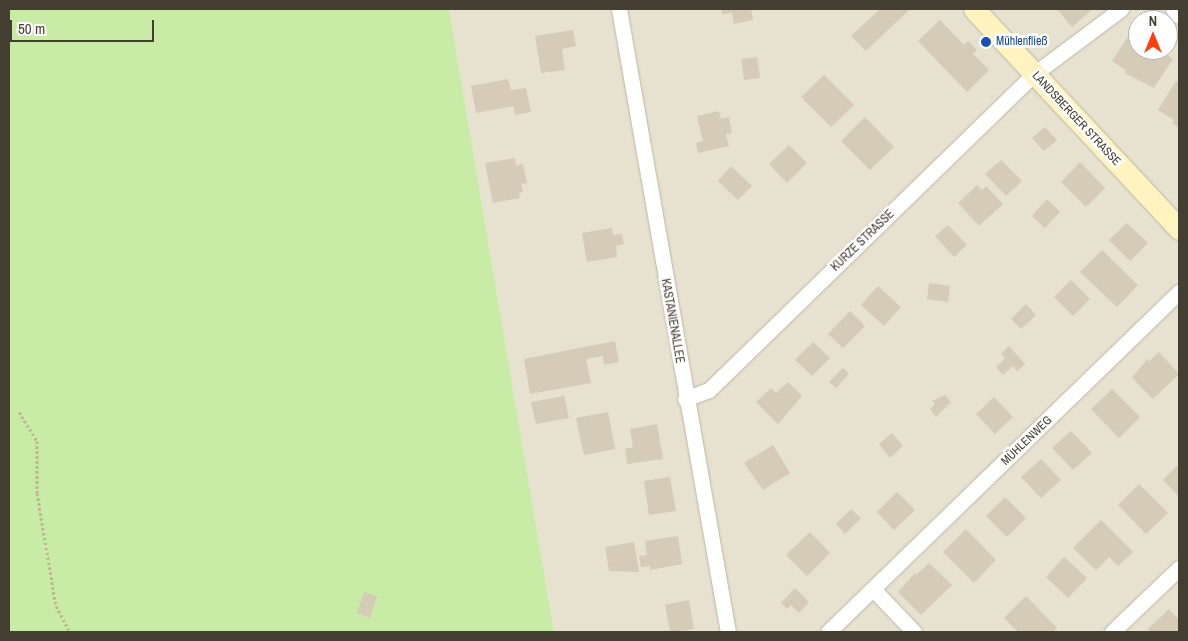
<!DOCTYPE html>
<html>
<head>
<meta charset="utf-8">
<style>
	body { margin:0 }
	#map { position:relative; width:1188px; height:641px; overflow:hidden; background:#f3efe1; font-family:"Archivo Narrow",sans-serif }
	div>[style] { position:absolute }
	.residential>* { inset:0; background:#e7e1cf }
	.green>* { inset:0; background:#c8eca5 }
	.building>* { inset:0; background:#d5cbb6 }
	.path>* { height:3px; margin-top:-1.5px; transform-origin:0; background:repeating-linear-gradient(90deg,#c2b493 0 2.5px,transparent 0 5px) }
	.roads { filter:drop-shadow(0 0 1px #bfb7a4) drop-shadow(0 0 1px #bfb7a4) }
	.street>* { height:15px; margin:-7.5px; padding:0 7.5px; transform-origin:7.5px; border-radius:7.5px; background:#fff }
	.secondary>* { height:21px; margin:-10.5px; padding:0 10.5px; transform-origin:10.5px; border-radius:10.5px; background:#fff3bf }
	.dots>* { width:14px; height:14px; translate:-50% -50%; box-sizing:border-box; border:2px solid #fff; border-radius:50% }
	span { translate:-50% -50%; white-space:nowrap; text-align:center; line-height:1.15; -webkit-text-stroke:5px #fff; paint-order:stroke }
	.transit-label { font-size:12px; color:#164399 }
	.left { translate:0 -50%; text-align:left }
	.street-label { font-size:12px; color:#453e32 }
	.frame { position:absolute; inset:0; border:10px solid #453e32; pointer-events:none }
	.north { position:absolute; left:1128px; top:10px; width:50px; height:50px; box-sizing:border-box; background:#fff; border:1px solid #b5b2ad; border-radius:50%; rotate:0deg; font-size:14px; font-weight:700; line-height:20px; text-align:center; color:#453e32 }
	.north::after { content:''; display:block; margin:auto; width:18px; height:22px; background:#ff3e0c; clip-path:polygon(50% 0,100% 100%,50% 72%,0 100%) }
	.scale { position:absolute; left:10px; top:20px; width:144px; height:22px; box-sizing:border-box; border:2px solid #453e32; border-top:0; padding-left:6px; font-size:15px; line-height:18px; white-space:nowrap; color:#453e32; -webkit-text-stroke:4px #fff; paint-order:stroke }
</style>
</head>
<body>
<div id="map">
	<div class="residential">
		<i style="clip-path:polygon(evenodd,449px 9px,1179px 9px,1179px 632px,554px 632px,449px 9px,1138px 20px,1168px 20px,1168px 50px,1138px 50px,1138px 20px)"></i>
	</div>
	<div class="green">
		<i style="clip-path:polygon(9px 9px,449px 9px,554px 632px,9px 632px)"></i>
	</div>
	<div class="building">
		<i style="clip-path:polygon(721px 9px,751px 9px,753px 20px,734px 24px,732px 13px,722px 14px)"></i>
		<i style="clip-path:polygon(880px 9px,910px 9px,866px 51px,851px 36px)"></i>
		<i style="clip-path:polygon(1057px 9px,1093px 9px,1072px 27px)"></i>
		<i style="clip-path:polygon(940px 20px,964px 45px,968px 41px,977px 50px,973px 54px,989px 70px,967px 92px,918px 41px)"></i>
		<i style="clip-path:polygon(573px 30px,576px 46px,562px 49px,565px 70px,541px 73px,535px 36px)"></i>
		<i style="clip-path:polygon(1131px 32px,1138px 37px,1138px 50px,1165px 50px,1164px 53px,1173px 59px,1154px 88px,1125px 73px,1126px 70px,1112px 61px)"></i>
		<i style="clip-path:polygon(757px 57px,760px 78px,744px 80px,741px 59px)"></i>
		<i style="clip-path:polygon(824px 75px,854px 105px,831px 127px,801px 97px)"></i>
		<i style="clip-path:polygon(508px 79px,511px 90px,526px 88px,531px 112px,515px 115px,514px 106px,476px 113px,471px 86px)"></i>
		<i style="clip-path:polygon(1176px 81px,1179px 83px,1179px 128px,1172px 123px,1174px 120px,1158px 110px)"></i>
		<i style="clip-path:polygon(719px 111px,721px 119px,729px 117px,732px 133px,726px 134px,729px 146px,698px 153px,696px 143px,703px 141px,697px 116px)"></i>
		<i style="clip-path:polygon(865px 117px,894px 147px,870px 170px,841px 141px)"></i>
		<i style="clip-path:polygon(1045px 127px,1057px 140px,1044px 151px,1032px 138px)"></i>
		<i style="clip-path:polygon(789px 145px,807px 163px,787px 183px,769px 164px)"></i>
		<i style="clip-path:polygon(515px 158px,516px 166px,523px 164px,527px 183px,521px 184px,523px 192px,519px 193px,520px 198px,493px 203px,485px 163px)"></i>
		<i style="clip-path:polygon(1001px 160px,1022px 181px,1006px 196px,985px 174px)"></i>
		<i style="clip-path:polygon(1080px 162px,1105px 188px,1086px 207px,1061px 182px)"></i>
		<i style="clip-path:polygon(731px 166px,752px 186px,738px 200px,718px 181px)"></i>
		<i style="clip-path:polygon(977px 185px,982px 190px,986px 186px,1003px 204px,979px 226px,958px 203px)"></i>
		<i style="clip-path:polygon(1047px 199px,1060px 212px,1045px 228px,1032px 216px)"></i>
		<i style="clip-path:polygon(1127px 223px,1148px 243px,1130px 261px,1109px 240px)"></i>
		<i style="clip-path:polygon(948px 225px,967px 245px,954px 257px,935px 236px)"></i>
		<i style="clip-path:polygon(612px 228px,613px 235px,622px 234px,624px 244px,616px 246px,617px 257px,587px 262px,582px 233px)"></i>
		<i style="clip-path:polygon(1102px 250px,1138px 285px,1117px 307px,1080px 272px)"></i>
		<i style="clip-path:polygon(1071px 280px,1090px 299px,1073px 316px,1054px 297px)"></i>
		<i style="clip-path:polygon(929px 283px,950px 286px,948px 302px,927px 299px)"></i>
		<i style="clip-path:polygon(878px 286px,901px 307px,884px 326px,861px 305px)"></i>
		<i style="clip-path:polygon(1026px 304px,1036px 315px,1021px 329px,1011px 319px)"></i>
		<i style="clip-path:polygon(850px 311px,865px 326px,843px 348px,828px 334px)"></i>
		<i style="clip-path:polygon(615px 341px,619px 362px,604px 365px,603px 356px,586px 359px,591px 383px,530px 394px,524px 359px)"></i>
		<i style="clip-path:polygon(813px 342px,830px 358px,812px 376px,795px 360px)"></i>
		<i style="clip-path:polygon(1009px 346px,1025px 364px,1017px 371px,1013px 366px,1003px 375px,996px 367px,1005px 358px,1001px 354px)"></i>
		<i style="clip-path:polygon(1159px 352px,1179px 374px,1153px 399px,1132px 378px,1147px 359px,1149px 361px)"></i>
		<i style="clip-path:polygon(843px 368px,849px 374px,836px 388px,829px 382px)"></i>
		<i style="clip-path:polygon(788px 382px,802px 396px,778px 424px,756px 402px,771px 388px,776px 393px)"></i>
		<i style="clip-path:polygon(1112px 389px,1140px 417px,1119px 438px,1091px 409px)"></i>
		<i style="clip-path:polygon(945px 395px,951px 402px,936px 417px,930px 409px,935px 404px,932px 401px)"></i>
		<i style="clip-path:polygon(564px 396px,569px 418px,536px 424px,531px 402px)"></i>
		<i style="clip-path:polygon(994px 397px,1013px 417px,995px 434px,976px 414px)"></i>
		<i style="clip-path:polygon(608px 412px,615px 449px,584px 455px,576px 418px)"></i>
		<i style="clip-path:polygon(657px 424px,663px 459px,627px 464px,625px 449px,633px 447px,630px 429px)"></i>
		<i style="clip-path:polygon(1071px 431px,1092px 453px,1073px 470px,1052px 448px)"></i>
		<i style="clip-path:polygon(892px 433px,903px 446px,890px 458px,879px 444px)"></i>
		<i style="clip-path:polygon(773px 445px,790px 473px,763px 490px,744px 463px)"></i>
		<i style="clip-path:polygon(1041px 459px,1061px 480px,1041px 498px,1021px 477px)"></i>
		<i style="clip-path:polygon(1179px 464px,1179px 497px,1163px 480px)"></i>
		<i style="clip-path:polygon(670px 477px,676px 511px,649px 515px,644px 481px)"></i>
		<i style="clip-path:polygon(1139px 484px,1168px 513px,1146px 534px,1118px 505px)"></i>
		<i style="clip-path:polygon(897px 492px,915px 510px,894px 530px,877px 512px)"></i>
		<i style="clip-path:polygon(1005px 497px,1026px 518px,1007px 537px,986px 516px)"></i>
		<i style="clip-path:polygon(851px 509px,861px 518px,845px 534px,836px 524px)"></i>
		<i style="clip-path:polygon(1101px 520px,1133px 552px,1118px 566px,1109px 557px,1096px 570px,1073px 548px)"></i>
		<i style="clip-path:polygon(966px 529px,996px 560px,974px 583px,943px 552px)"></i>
		<i style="clip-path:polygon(810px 532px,830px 553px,807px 576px,786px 555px)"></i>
		<i style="clip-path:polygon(678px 536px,682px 564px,650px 570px,650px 566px,641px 567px,639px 556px,647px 555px,645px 541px)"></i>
		<i style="clip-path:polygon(634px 542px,639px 572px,609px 571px,605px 547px)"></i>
		<i style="clip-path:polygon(1064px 557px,1087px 578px,1068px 598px,1046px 577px)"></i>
		<i style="clip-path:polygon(929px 563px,952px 585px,921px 615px,898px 592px,915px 573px,916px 575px)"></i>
		<i style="clip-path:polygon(795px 588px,809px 602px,799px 613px,791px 605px,787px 609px,781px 603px)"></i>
		<i style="clip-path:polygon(364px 592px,377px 596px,370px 618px,357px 613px)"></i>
		<i style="clip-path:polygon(1026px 596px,1057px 628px,1053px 632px,1018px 632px,1004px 618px)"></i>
		<i style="clip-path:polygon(689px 600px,694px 629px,670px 632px,665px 605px)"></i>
		<i style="clip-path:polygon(1169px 609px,1179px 620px,1179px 632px,1150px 632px,1148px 629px)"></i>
	</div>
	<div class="path">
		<i style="left:19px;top:412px;width:34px;rotate:58deg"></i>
		<i style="left:37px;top:441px;width:52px;rotate:90deg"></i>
		<i style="left:37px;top:493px;width:115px;rotate:80.5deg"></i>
		<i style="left:56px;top:606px;width:30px;rotate:62deg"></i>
	</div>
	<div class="roads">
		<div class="street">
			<i style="left:619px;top:9px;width:632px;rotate:80.08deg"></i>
			<i style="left:1173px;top:9px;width:9px;rotate:49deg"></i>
			<i style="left:685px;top:399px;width:26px;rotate:-21deg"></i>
			<i style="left:709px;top:390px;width:453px;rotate:-44.2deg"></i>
			<i style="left:1034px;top:74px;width:109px;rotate:-36.8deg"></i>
			<i style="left:874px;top:590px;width:58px;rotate:46.4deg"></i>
			<i style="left:828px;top:632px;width:489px;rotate:-44.1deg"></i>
			<i style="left:1112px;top:632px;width:93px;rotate:-43.7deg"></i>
		</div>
		<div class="secondary">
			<i style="left:974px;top:9px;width:301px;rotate:47deg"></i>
		</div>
	</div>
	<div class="dots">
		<i style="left:986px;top:42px;background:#1a4fb4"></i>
	</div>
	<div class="transit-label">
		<span class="left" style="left:996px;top:42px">Mühlenfließ</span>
	</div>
	<div class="street-label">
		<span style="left:1076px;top:119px;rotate:47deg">LANDSBERGER STRASSE</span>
		<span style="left:863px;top:241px;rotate:-44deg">KURZE STRASSE</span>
		<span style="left:672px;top:321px;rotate:80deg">KASTANIENALLEE</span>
		<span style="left:1027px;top:441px;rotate:-44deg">MÜHLENWEG</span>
	</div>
	<div class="frame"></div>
	<div class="north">N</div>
	<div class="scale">50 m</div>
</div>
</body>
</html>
